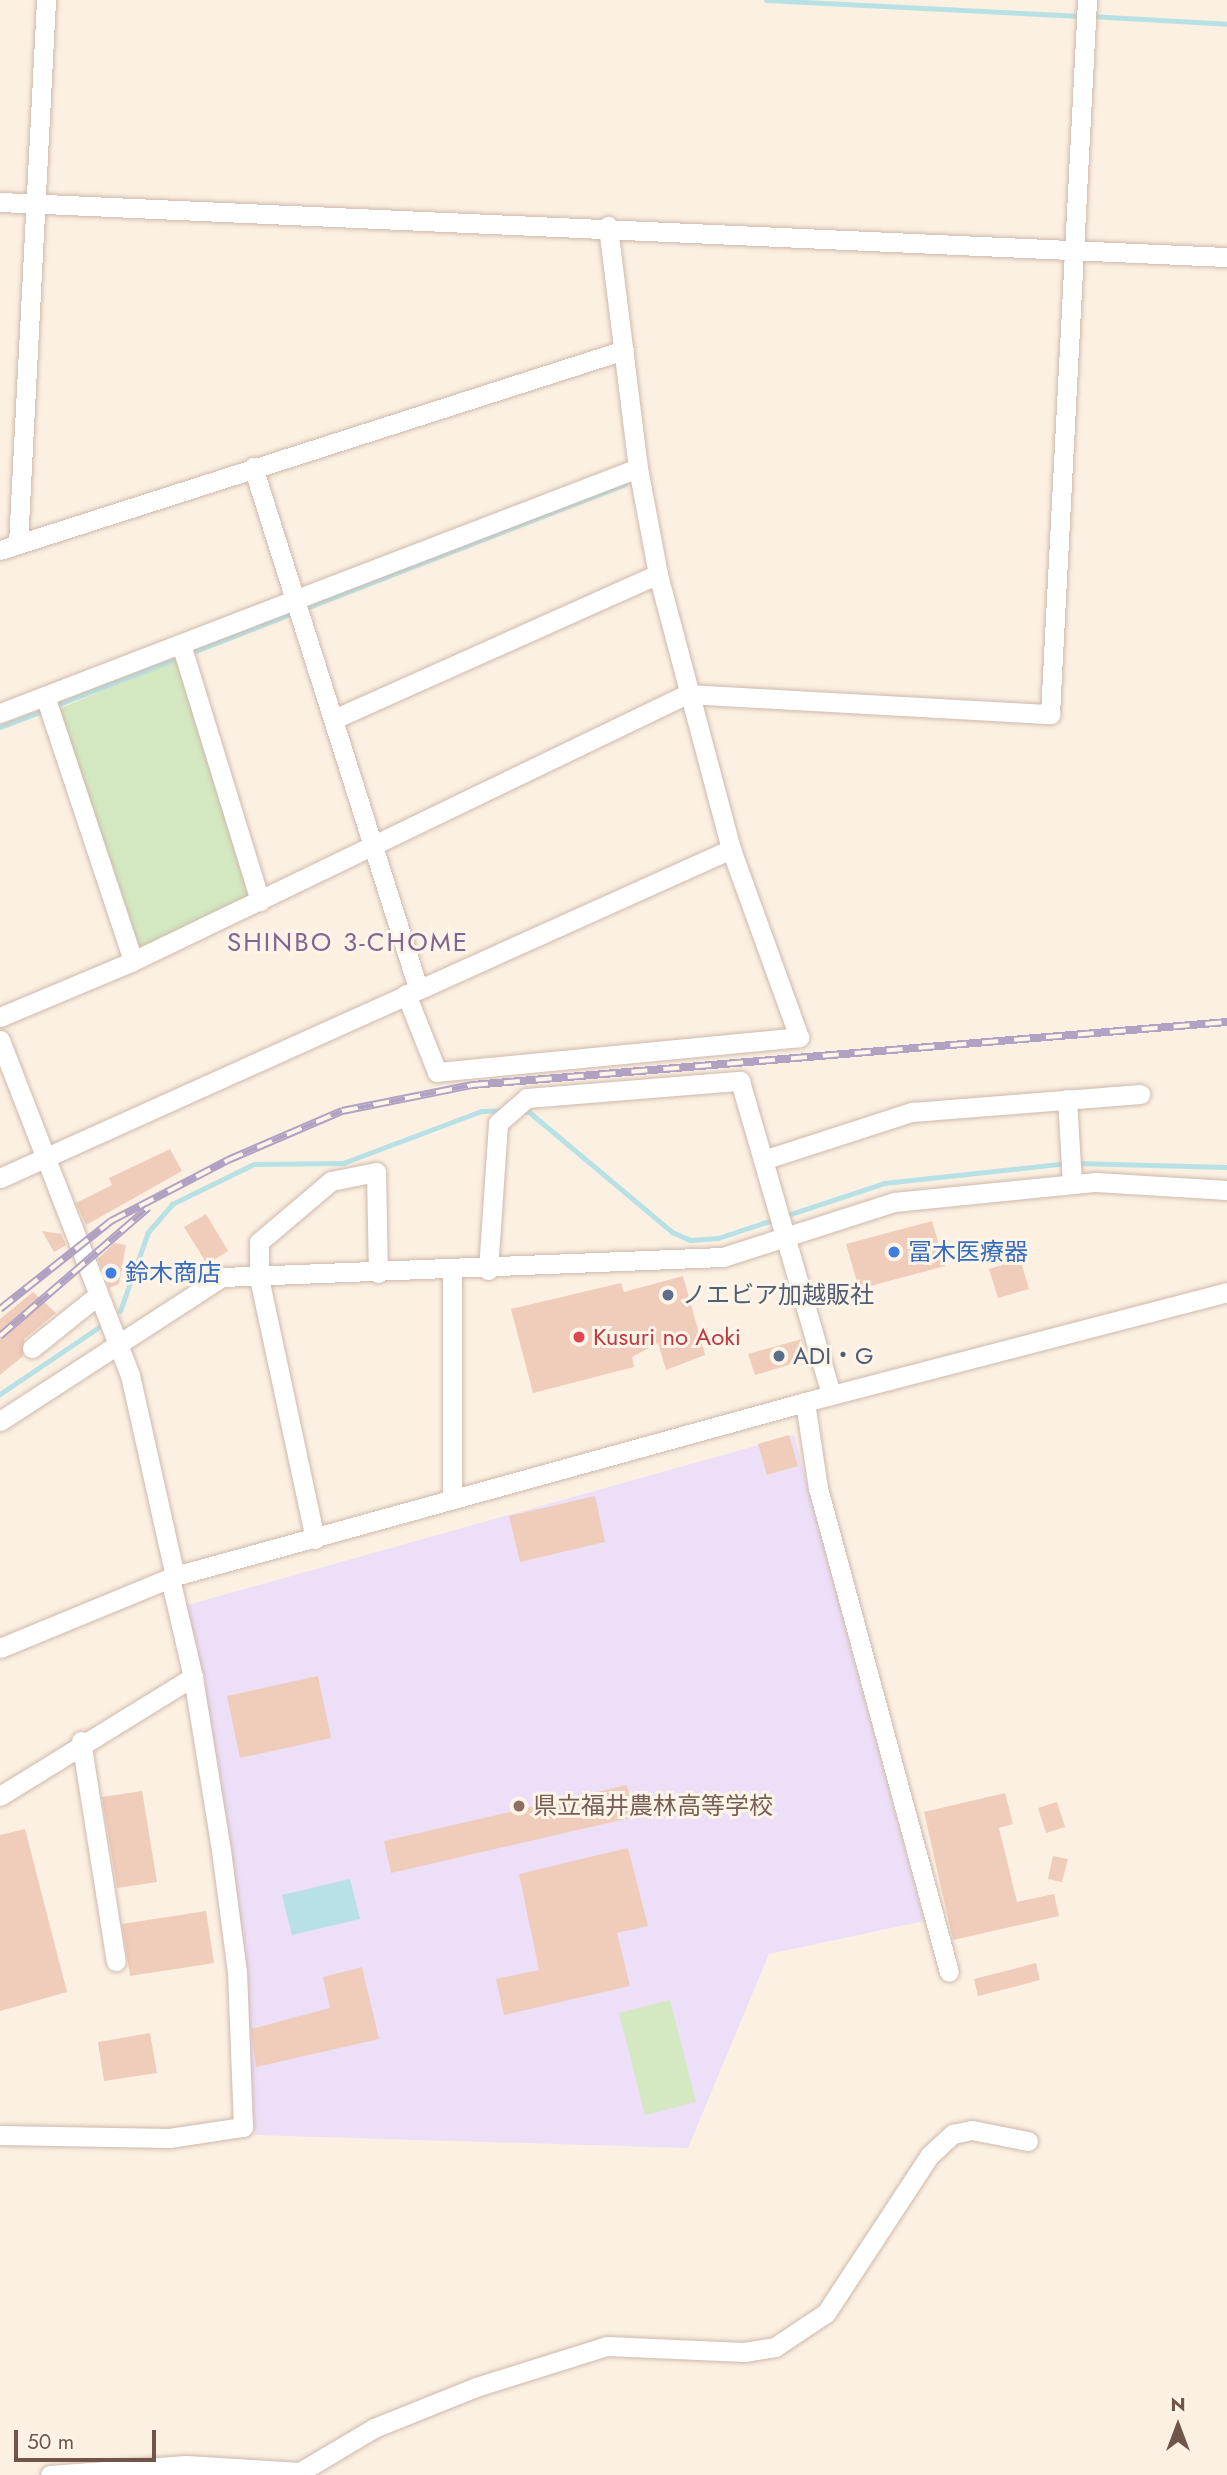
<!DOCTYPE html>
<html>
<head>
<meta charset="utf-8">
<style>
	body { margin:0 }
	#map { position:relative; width:1227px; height:2475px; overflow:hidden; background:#fbf0e2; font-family:Jost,"Noto Sans JP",sans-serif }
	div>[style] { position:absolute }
	.education>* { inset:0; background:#eddff7 }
	.green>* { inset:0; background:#d4e8c1 }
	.water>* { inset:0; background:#b7e1e4 }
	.stream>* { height:5px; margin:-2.5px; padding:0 2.5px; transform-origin:2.5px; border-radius:2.5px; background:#b7e1e4 }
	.building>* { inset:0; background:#f0ccba }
	.roads { filter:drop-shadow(0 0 2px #ceb9ac) drop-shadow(0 0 2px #ceb9ac) }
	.minor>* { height:19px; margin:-9.5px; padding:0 9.5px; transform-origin:9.5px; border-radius:9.5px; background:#fff }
	.rail>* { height:8px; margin-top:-4px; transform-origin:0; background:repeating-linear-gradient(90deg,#fef4e8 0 16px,#b1a2c4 0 32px); box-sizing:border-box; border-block:2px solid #b1a2c4 }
	.dots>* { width:19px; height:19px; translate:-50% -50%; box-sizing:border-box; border:4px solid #fef4e8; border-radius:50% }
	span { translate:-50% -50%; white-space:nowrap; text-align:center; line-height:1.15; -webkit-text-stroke:6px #fef4e8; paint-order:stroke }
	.shop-label { font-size:24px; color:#366cbe }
	.left { translate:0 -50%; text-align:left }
	.service-label { font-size:24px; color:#4e5e75 }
	.health-label { font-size:24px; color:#be3a42 }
	.education-label { font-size:24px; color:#785e54 }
	.neighbourhood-label { font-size:26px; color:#816595; letter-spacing:2px }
	.north { position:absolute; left:1143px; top:2391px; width:70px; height:70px; -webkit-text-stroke:5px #fef4e8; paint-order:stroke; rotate:0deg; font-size:19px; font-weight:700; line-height:28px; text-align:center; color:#725549 }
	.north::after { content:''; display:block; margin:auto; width:24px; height:32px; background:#725549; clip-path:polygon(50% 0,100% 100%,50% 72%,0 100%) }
	.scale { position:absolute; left:14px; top:2430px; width:142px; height:32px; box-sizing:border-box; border:4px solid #725549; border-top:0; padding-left:9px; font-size:21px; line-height:24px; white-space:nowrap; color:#725549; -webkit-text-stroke:5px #fef4e8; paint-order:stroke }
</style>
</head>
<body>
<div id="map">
	<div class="education">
		<i style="clip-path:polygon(794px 1435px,924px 1921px,769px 1954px,688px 2148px,255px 2135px,245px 2021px,184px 1606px)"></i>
	</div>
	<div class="green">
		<i style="clip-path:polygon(177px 660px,260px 901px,137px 959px,51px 712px)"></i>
		<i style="clip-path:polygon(670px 2000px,696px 2102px,645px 2115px,619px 2013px)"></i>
	</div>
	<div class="water">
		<i style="clip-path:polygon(350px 1879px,360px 1919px,292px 1935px,282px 1895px)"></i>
	</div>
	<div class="stream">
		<i style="left:766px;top:0;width:315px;rotate:2.9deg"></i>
		<i style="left:1090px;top:16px;width:137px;rotate:3.3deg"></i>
		<i style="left:54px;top:706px;width:613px;rotate:-21.25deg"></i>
		<i style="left:0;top:727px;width:48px;rotate:-20.7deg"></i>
		<i style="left:519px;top:1111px;width:10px;rotate:6deg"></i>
		<i style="left:529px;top:1112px;width:187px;rotate:40deg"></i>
		<i style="left:672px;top:1232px;width:20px;rotate:24deg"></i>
		<i style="left:690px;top:1240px;width:28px;rotate:-4deg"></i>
		<i style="left:718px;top:1238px;width:175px;rotate:-18.3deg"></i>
		<i style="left:884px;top:1183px;width:184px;rotate:-6.2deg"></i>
		<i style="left:1076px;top:1163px;width:151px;rotate:1.5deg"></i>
		<i style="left:120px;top:1311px;width:84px;rotate:-70.5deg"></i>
		<i style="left:148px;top:1232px;width:37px;rotate:-49deg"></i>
		<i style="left:172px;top:1204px;width:91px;rotate:-26deg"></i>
		<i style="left:254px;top:1164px;width:89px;rotate:-0.6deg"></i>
		<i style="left:343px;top:1163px;width:147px;rotate:-20.6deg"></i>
		<i style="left:481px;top:1111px;width:25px;rotate:-2deg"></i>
		<i style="left:0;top:1394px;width:120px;rotate:-34.1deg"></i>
	</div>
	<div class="building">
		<i style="clip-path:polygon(170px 1149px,182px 1171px,86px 1225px,76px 1203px,112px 1185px,109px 1178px)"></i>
		<i style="clip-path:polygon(206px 1214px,228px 1251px,207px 1264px,184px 1227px)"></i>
		<i style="clip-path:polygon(932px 1221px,945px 1266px,859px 1289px,846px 1244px)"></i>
		<i style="clip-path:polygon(42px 1231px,61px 1234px,66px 1245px,54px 1252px)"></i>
		<i style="clip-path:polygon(114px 1243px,126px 1245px,119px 1284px,109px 1288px,98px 1259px)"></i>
		<i style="clip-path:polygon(1020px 1259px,1029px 1289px,998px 1298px,989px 1269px)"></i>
		<i style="clip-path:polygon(683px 1276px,705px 1355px,666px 1370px,658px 1343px,632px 1357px,634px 1367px,533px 1393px,511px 1309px,621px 1283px,624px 1292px)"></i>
		<i style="clip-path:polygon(33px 1292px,56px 1313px,24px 1339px,23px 1356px,0 1375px,0 1319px)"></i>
		<i style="clip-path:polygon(802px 1339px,808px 1359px,755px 1375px,748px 1354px)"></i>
		<i style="clip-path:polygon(789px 1435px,798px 1466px,767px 1475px,758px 1444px)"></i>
		<i style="clip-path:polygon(595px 1496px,605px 1542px,520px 1562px,509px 1516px)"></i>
		<i style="clip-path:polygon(318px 1676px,331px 1738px,240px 1758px,227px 1696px)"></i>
		<i style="clip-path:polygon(627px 1785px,634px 1817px,391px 1873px,384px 1841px)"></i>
		<i style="clip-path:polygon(142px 1791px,157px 1882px,117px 1888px,102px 1797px)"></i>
		<i style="clip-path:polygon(1005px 1793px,1013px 1824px,999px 1828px,1017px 1902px,1054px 1894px,1059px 1916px,953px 1940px,924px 1812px)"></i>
		<i style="clip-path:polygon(1057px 1802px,1065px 1827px,1046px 1833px,1038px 1808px)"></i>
		<i style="clip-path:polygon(25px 1829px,67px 1992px,0 2011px,0 1835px)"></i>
		<i style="clip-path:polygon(628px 1848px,648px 1926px,617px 1933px,630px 1986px,504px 2015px,496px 1979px,539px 1970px,519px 1874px)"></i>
		<i style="clip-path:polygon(1053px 1856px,1068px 1859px,1062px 1882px,1048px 1879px)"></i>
		<i style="clip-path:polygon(206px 1911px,214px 1963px,130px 1976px,122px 1924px)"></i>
		<i style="clip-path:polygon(1036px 1963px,1040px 1980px,978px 1996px,974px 1979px)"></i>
		<i style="clip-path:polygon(362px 1967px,379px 2039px,256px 2067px,251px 2029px,330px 2008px,323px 1977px)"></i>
		<i style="clip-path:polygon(150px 2033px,157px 2073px,104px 2081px,98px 2042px)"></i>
	</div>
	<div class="roads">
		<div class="minor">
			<i style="left:0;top:202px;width:1228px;rotate:2.57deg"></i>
			<i style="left:253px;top:467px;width:547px;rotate:72.43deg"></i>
			<i style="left:18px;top:544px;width:545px;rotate:-87.05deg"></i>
			<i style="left:0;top:550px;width:655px;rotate:-17.77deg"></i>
			<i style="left:181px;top:644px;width:269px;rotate:72.9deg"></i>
			<i style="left:45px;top:696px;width:279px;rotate:71.6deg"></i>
			<i style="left:0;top:713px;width:683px;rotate:-21.01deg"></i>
			<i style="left:334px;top:719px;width:355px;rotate:-24.1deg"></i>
			<i style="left:406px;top:994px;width:84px;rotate:68.3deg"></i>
			<i style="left:437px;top:1072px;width:364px;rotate:-5.5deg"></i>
			<i style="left:799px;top:1037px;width:200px;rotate:-109.9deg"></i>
			<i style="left:731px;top:849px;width:285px;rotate:-104.9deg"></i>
			<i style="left:658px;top:574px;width:108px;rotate:-100.7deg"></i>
			<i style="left:638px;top:468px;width:244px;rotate:-97.1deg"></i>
			<i style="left:0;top:1017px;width:144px;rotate:-22.8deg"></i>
			<i style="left:133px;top:961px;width:615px;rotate:-25.73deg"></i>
			<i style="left:687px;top:694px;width:364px;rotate:3.2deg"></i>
			<i style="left:1050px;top:714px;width:715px;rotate:-87.03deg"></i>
			<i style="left:0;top:1040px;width:359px;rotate:68.8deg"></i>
			<i style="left:130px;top:1375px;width:206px;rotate:77.4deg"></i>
			<i style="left:1067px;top:1099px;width:84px;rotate:86.6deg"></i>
			<i style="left:763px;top:1160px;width:157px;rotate:-17.9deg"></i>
			<i style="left:912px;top:1112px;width:229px;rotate:-4.5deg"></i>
			<i style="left:0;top:1178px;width:802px;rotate:-24.23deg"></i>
			<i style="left:488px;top:1270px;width:147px;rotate:-86.1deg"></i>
			<i style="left:498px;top:1123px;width:38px;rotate:-41deg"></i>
			<i style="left:527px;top:1098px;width:214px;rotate:-4.6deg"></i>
			<i style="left:740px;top:1081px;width:327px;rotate:73.8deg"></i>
			<i style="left:32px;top:1348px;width:83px;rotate:-38.7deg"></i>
			<i style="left:805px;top:1402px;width:87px;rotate:81.4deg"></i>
			<i style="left:818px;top:1488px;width:501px;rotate:74.86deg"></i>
			<i style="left:0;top:1421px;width:265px;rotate:-33deg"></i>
			<i style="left:222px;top:1277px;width:501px;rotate:-2.29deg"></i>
			<i style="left:723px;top:1257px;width:180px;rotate:-17.8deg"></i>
			<i style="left:894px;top:1202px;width:203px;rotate:-5.7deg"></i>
			<i style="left:1096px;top:1182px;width:131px;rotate:3.5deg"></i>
			<i style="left:452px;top:1499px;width:228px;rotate:-90deg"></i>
			<i style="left:315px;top:1539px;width:268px;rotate:-102.1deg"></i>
			<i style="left:259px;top:1277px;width:35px;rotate:-90deg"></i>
			<i style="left:259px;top:1242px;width:94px;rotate:-40.3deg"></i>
			<i style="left:331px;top:1181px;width:46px;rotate:-11.3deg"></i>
			<i style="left:376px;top:1172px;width:101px;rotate:88.9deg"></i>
			<i style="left:0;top:1648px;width:189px;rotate:-22.4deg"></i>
			<i style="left:175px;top:1576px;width:654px;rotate:-15.44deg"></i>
			<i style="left:805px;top:1402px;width:436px;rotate:-14.6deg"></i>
			<i style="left:81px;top:1741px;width:223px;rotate:81deg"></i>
			<i style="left:0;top:1796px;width:227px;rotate:-31.7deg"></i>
			<i style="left:0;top:2135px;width:169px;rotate:1deg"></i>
			<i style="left:169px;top:2138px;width:75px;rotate:-8.5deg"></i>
			<i style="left:243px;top:2127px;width:155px;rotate:-92.2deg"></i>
			<i style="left:237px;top:1972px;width:123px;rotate:-97.5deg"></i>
			<i style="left:221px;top:1850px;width:175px;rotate:-99.2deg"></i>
			<i style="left:193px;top:1677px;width:102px;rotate:-103.1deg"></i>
			<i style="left:50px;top:2475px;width:136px;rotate:-4.2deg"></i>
			<i style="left:186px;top:2465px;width:114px;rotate:3.5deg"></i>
			<i style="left:300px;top:2472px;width:86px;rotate:-30.7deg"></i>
			<i style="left:374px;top:2428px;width:110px;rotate:-21.9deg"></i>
			<i style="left:476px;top:2387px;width:137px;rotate:-17.4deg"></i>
			<i style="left:607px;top:2346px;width:137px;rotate:2.5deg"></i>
			<i style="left:744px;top:2352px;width:31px;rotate:-9deg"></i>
			<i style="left:775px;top:2347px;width:61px;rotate:-33.7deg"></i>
			<i style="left:826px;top:2313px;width:188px;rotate:-56.7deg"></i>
			<i style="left:929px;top:2156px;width:33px;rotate:-43deg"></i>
			<i style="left:953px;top:2134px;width:19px;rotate:-12deg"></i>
			<i style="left:972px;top:2130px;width:57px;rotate:11.1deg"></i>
		</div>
	</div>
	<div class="rail">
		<i style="left:0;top:1309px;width:142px;rotate:-38.4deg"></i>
		<i style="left:111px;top:1221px;width:132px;rotate:-27.5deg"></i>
		<i style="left:228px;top:1160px;width:124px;rotate:-23.3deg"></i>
		<i style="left:342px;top:1111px;width:133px;rotate:-11.3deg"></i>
		<i style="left:472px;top:1085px;width:758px;rotate:-4.77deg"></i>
		<i style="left:0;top:1336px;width:196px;rotate:-40.9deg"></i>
	</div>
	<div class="dots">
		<i style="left:894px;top:1252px;background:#3f7fe0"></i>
		<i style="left:111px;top:1273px;background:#3f7fe0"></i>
		<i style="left:668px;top:1295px;background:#5c6f8a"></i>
		<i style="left:579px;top:1337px;background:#e0444e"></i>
		<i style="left:779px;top:1356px;background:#5c6f8a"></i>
		<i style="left:519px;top:1806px;background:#8d6e63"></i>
	</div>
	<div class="shop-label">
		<span class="left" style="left:908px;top:1252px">冨木医療器</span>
		<span class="left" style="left:125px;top:1273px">鈴木商店</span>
	</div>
	<div class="service-label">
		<span class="left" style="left:682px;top:1295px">ノエビア加越販社</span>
		<span class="left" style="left:793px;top:1356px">ADI・G</span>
	</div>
	<div class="health-label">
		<span class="left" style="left:593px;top:1337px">Kusuri no Aoki</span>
	</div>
	<div class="education-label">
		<span class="left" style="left:533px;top:1806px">県立福井農林高等学校</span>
	</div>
	<div class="neighbourhood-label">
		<span style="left:348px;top:943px">SHINBO 3-CHOME</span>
	</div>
	<div class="north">N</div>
	<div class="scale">50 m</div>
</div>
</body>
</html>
